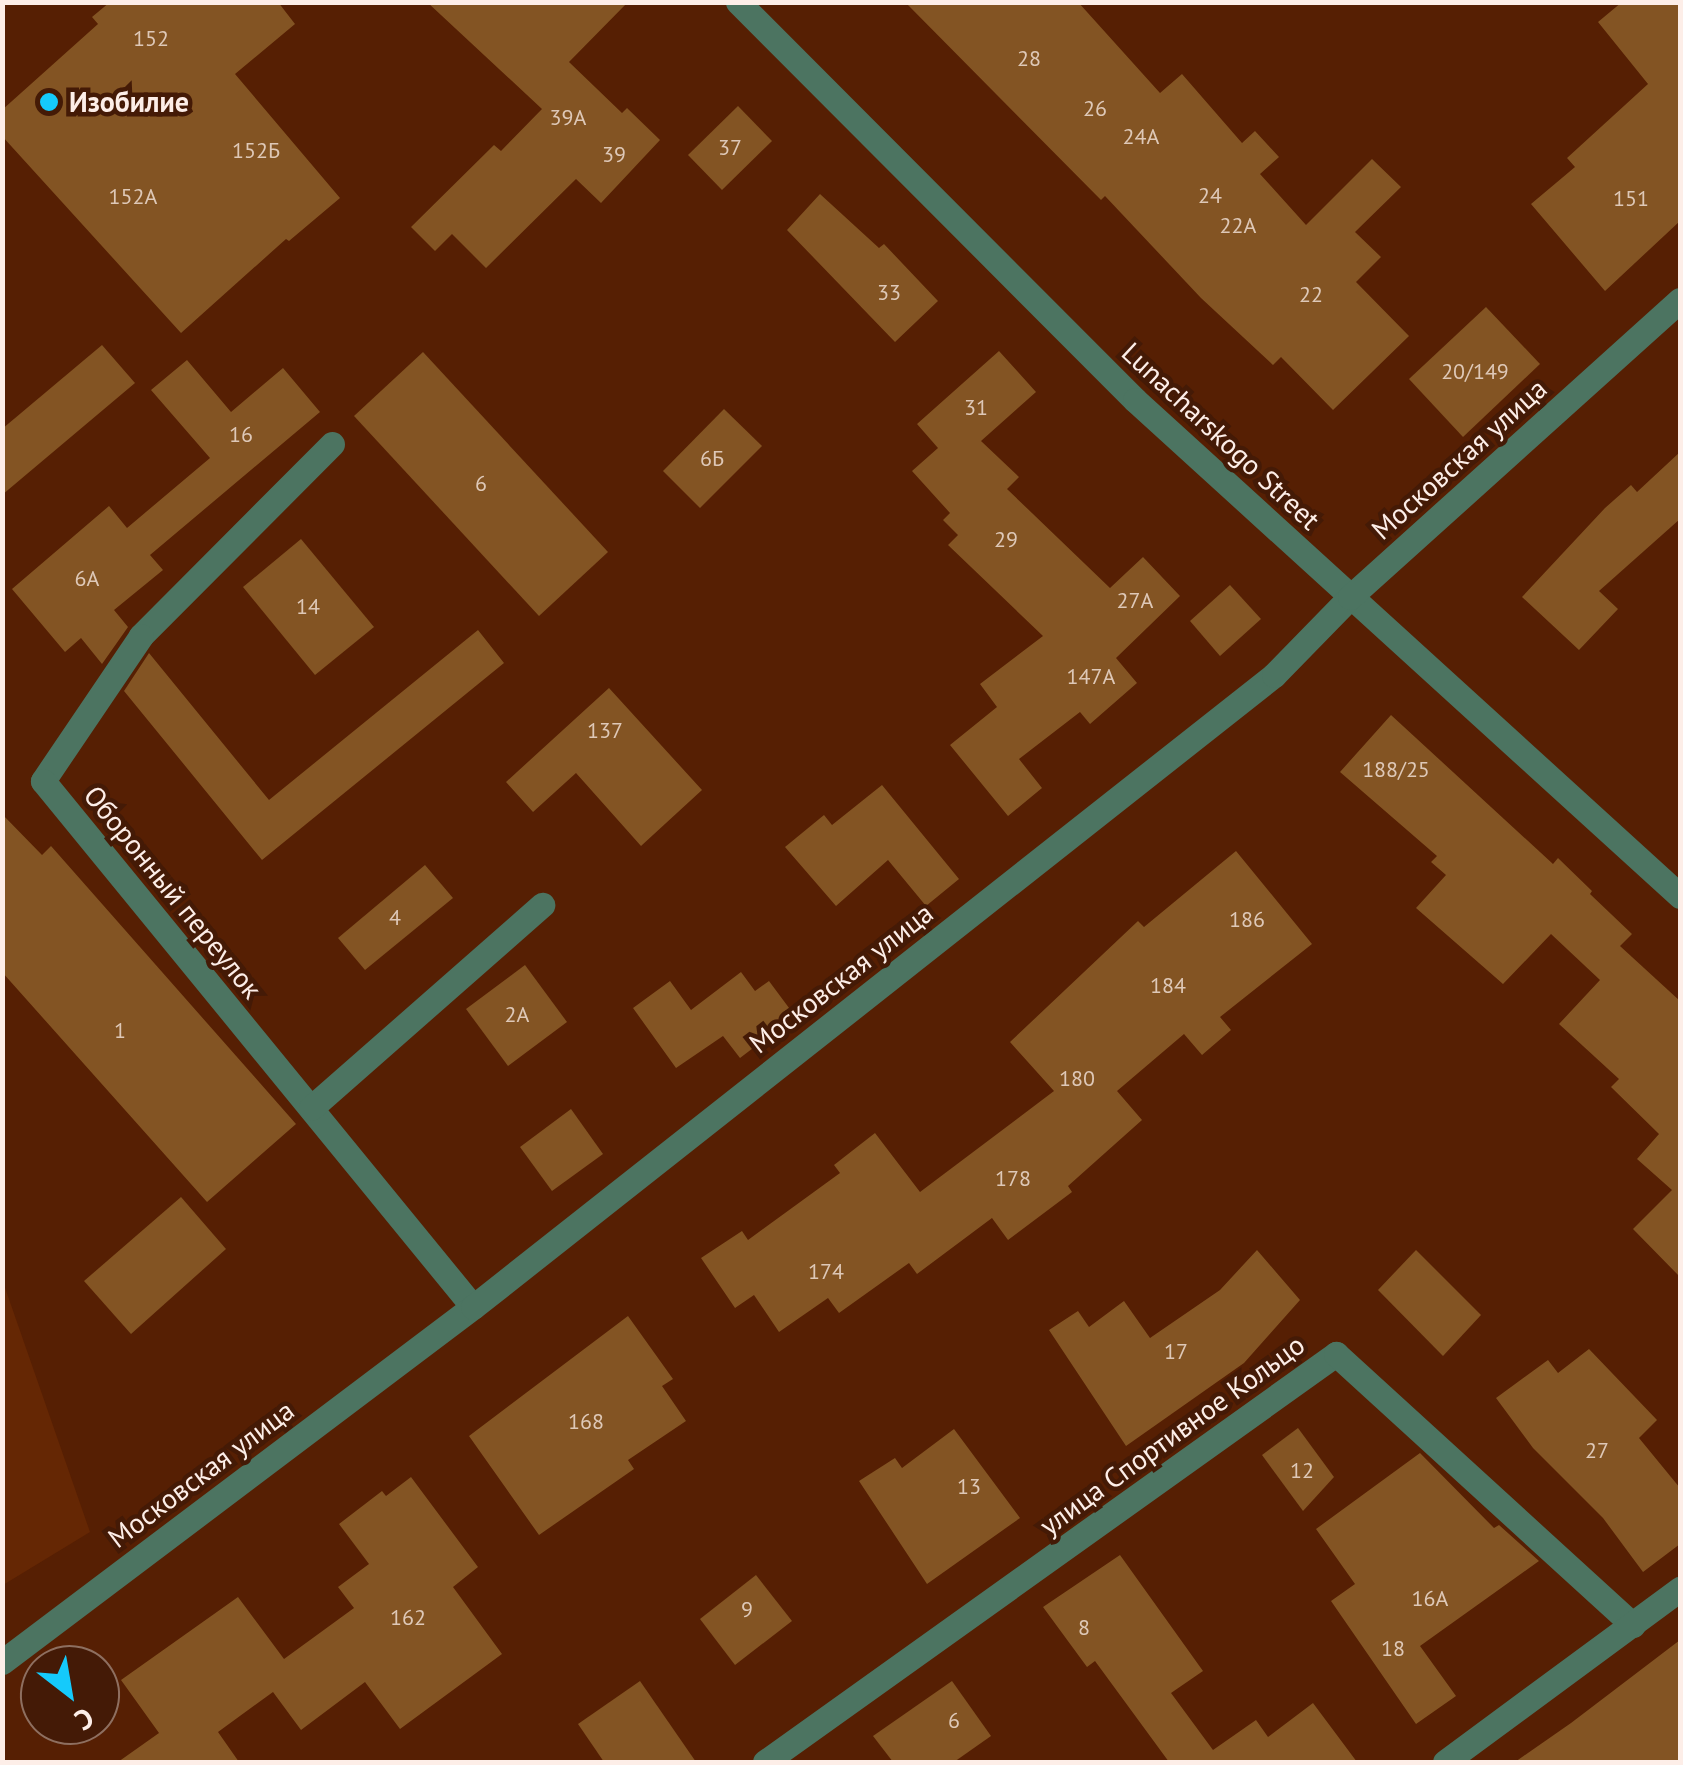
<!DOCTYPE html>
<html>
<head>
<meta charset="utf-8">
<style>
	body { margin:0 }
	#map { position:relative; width:1683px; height:1765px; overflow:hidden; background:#561f03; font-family:"PT Sans",sans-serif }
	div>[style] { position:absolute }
	.built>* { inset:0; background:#652704 }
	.building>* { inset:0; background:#835423 }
	.minor>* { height:25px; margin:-12.5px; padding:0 12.5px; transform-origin:12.5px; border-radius:12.5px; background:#4c7461 }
	.dots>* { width:28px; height:28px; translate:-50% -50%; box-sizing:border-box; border:5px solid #441a06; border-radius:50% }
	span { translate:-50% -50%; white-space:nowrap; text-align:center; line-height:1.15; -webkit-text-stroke:9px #441a06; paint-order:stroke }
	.number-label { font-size:22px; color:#dec8b7 }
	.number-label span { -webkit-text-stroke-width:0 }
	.poi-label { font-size:28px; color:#fdeee8; font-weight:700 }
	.left { translate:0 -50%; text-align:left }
	.street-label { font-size:28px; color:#fdeee8 }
	.frame { position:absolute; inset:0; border:5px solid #fdeee8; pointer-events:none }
	.north { position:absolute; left:20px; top:1645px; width:100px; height:100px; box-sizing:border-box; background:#441a06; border:2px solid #8e6f60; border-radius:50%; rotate:149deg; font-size:28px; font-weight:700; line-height:40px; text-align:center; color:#fdeee8 }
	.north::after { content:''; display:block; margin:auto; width:35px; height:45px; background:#15cafb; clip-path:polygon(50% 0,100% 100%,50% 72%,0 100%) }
</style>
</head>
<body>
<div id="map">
	<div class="built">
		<i style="clip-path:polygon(3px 1282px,90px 1532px,3px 1585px,2px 1585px)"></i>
	</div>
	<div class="building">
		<i style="clip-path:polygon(110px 2px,278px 2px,295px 24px,235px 74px,340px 198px,289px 241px,286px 239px,181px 333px,2px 136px,2px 110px,98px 24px,92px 17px)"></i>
		<i style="clip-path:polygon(427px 2px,628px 2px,569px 62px,622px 113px,627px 108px,660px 140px,601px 203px,576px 179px,486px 268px,452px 234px,435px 251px,411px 227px,494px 145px,501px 151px,542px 109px)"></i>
		<i style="clip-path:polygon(905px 2px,1078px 2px,1160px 93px,1182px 74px,1242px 143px,1255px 131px,1279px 157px,1260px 174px,1306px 225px,1372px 159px,1401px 187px,1355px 232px,1381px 257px,1356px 282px,1409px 336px,1333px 410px,1281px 357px,1273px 365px,1201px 298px,1105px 196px,1101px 200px)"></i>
		<i style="clip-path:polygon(1622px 2px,1680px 2px,1680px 221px,1605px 291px,1531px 204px,1575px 167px,1567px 158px,1648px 84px,1598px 22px)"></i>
		<i style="clip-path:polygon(738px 106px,772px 141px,722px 190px,688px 155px)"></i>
		<i style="clip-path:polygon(820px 194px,879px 248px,884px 244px,938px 301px,895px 342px,787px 230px)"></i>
		<i style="clip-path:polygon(1486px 307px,1540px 364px,1463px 437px,1409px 379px)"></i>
		<i style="clip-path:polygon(102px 345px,135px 383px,2px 495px,2px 429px)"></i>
		<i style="clip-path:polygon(999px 351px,1036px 392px,981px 441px,1019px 477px,1007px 489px,1110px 588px,1143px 557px,1180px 596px,1116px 658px,1137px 683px,1090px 724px,1080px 712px,1019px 759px,1042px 788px,1008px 816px,950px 745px,997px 707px,980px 684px,1043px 636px,948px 545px,958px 535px,943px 520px,950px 513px,912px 471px,938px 448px,917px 424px)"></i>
		<i style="clip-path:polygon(423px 352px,608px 552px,539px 616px,354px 416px)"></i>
		<i style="clip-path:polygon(187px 360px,231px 412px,283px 368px,320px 412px,150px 555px,163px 570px,114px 610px,128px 627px,102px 664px,81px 638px,65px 652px,12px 589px,109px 506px,127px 528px,210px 458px,151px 390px)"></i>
		<i style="clip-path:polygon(724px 409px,762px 446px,700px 508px,663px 471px)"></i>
		<i style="clip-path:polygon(1680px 452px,1680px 519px,1599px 591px,1618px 609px,1579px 650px,1522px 597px,1605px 508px,1631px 485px,1637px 492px)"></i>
		<i style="clip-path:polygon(301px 539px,374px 627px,315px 675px,243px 587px)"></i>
		<i style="clip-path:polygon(1230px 585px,1261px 619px,1220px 656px,1190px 621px)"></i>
		<i style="clip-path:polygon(478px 630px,504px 663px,262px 860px,124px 691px,149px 653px,269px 800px)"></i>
		<i style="clip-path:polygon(609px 688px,702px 790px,641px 846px,576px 773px,533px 812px,506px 782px)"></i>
		<i style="clip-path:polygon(1391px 715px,1553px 864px,1558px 858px,1592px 891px,1590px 894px,1632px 934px,1620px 946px,1680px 1001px,1680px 1277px,1633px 1229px,1672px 1190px,1637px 1159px,1659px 1134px,1611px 1087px,1619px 1079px,1559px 1024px,1600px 980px,1551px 934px,1503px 984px,1416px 908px,1446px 875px,1431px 862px,1437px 856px,1340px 772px)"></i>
		<i style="clip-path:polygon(882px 785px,959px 879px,926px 906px,888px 860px,836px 906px,785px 847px,824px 815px,832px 825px)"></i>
		<i style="clip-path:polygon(2px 814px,42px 855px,51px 846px,296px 1124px,207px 1202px,2px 972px)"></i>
		<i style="clip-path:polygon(1236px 851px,1312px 944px,1220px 1017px,1231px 1030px,1202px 1055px,1184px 1034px,1117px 1091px,1142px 1120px,1068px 1186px,1072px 1192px,1008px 1240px,992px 1218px,917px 1274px,909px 1263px,839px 1313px,828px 1298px,779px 1332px,754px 1295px,735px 1308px,701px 1258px,742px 1231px,748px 1240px,840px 1173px,834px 1165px,875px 1133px,920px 1192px,1054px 1091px,1010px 1042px,1138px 921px,1144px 927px)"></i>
		<i style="clip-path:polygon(425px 865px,453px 898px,365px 970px,338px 938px)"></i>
		<i style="clip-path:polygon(525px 965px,567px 1022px,508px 1066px,466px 1009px)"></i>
		<i style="clip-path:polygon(741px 972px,755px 991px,769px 981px,795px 1016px,740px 1058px,723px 1036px,676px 1068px,633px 1008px,670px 981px,691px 1010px)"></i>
		<i style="clip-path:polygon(571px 1109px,603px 1154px,552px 1191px,520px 1147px)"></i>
		<i style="clip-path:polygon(181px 1197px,226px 1249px,131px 1334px,84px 1281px)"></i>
		<i style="clip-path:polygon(1257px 1250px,1300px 1300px,1244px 1363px,1126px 1446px,1049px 1330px,1078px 1311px,1089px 1327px,1124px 1301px,1150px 1338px,1220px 1290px)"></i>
		<i style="clip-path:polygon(1416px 1250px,1481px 1315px,1443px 1356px,1378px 1290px)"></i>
		<i style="clip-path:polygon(628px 1316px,673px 1379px,662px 1386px,686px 1421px,628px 1460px,634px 1469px,539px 1535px,469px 1436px)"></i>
		<i style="clip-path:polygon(1589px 1349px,1657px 1420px,1639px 1438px,1680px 1488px,1680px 1544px,1643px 1572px,1603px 1518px,1533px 1448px,1496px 1398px,1548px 1360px,1558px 1373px)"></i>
		<i style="clip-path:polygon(1298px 1428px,1334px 1477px,1303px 1511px,1262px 1455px)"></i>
		<i style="clip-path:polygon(954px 1429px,1020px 1518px,927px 1584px,859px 1481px,895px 1458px,902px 1468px)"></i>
		<i style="clip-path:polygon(1420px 1453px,1494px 1528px,1499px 1525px,1539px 1561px,1420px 1646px,1456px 1696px,1416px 1724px,1331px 1601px,1355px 1584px,1316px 1529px)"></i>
		<i style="clip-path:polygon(411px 1477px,478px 1567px,453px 1587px,502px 1654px,400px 1729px,365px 1682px,301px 1730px,273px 1692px,218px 1732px,239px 1762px,118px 1762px,159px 1733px,121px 1680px,238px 1597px,284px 1659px,354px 1608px,338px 1587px,369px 1564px,339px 1524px,382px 1491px,386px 1496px)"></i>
		<i style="clip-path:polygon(1120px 1555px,1203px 1671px,1171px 1693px,1213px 1750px,1256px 1720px,1268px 1737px,1313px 1703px,1357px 1762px,1169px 1762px,1095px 1661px,1087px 1667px,1043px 1607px)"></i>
		<i style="clip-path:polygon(756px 1575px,792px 1621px,735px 1665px,700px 1619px)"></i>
		<i style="clip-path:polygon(1680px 1640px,1680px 1762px,1515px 1762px,1571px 1723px)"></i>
		<i style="clip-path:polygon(640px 1681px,696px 1762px,604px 1762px,578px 1724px)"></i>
		<i style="clip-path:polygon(952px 1681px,991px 1736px,954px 1762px,893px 1762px,873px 1736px)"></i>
	</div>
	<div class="minor">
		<i style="left:738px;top:2px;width:562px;rotate:45.07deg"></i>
		<i style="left:1135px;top:400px;width:737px;rotate:42.31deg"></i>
		<i style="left:332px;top:444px;width:271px;rotate:134.9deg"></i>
		<i style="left:141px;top:636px;width:175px;rotate:124.1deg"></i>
		<i style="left:43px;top:781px;width:679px;rotate:50.73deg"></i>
		<i style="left:311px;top:1108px;width:308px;rotate:-41.3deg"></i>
		<i style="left:2px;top:1662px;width:590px;rotate:-37.01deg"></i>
		<i style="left:473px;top:1307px;width:1020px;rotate:-38.27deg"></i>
		<i style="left:1274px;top:675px;width:109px;rotate:-45.7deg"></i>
		<i style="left:1350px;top:597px;width:444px;rotate:-42deg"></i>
		<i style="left:765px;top:1762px;width:702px;rotate:-35.55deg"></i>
		<i style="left:1336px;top:1354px;width:402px;rotate:42.4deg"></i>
		<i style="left:1445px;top:1762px;width:292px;rotate:-36.4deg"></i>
	</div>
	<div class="dots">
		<i style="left:49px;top:102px;background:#15cafb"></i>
	</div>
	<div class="number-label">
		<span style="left:151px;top:39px">152</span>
		<span style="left:1029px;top:59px">28</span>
		<span style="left:1095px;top:109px">26</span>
		<span style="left:568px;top:118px">39А</span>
		<span style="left:1141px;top:137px">24А</span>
		<span style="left:730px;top:148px">37</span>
		<span style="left:256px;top:151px">152Б</span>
		<span style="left:614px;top:155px">39</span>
		<span style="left:1210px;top:196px">24</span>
		<span style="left:133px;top:197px">152А</span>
		<span style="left:1631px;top:199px">151</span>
		<span style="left:1238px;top:226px">22А</span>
		<span style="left:889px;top:293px">33</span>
		<span style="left:1311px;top:295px">22</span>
		<span style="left:1475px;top:372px">20/149</span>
		<span style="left:976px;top:408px">31</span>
		<span style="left:241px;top:435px">16</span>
		<span style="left:712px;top:459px">6Б</span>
		<span style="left:481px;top:484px">6</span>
		<span style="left:1006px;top:540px">29</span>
		<span style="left:87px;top:579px">6А</span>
		<span style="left:1135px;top:601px">27А</span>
		<span style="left:308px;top:607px">14</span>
		<span style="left:1091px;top:677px">147А</span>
		<span style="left:605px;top:731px">137</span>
		<span style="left:1396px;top:770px">188/25</span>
		<span style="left:395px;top:918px">4</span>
		<span style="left:1247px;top:920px">186</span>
		<span style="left:1168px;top:986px">184</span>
		<span style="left:517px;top:1015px">2А</span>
		<span style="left:120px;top:1031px">1</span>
		<span style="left:1077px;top:1079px">180</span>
		<span style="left:1013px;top:1179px">178</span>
		<span style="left:826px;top:1272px">174</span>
		<span style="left:1176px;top:1352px">17</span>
		<span style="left:586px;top:1422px">168</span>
		<span style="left:1597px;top:1451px">27</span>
		<span style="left:1302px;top:1471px">12</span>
		<span style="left:969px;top:1487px">13</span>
		<span style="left:1430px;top:1599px">16А</span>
		<span style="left:747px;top:1610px">9</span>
		<span style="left:408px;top:1618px">162</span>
		<span style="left:1084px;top:1628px">8</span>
		<span style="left:1393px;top:1649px">18</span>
		<span style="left:954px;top:1721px">6</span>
	</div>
	<div class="poi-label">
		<span class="left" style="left:69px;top:102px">Изобилие</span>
	</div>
	<div class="street-label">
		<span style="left:1221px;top:436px;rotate:43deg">Lunacharskogo Street</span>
		<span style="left:1459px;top:459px;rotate:-42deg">Московская улица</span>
		<span style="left:173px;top:892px;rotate:51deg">Оборонный переулок</span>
		<span style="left:841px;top:978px;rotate:-38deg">Московская улица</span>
		<span style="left:1172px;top:1435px;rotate:-36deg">улица Спортивное Кольцо</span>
		<span style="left:201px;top:1474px;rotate:-37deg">Московская улица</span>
	</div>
	<div class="frame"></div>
	<div class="north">С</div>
</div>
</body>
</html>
